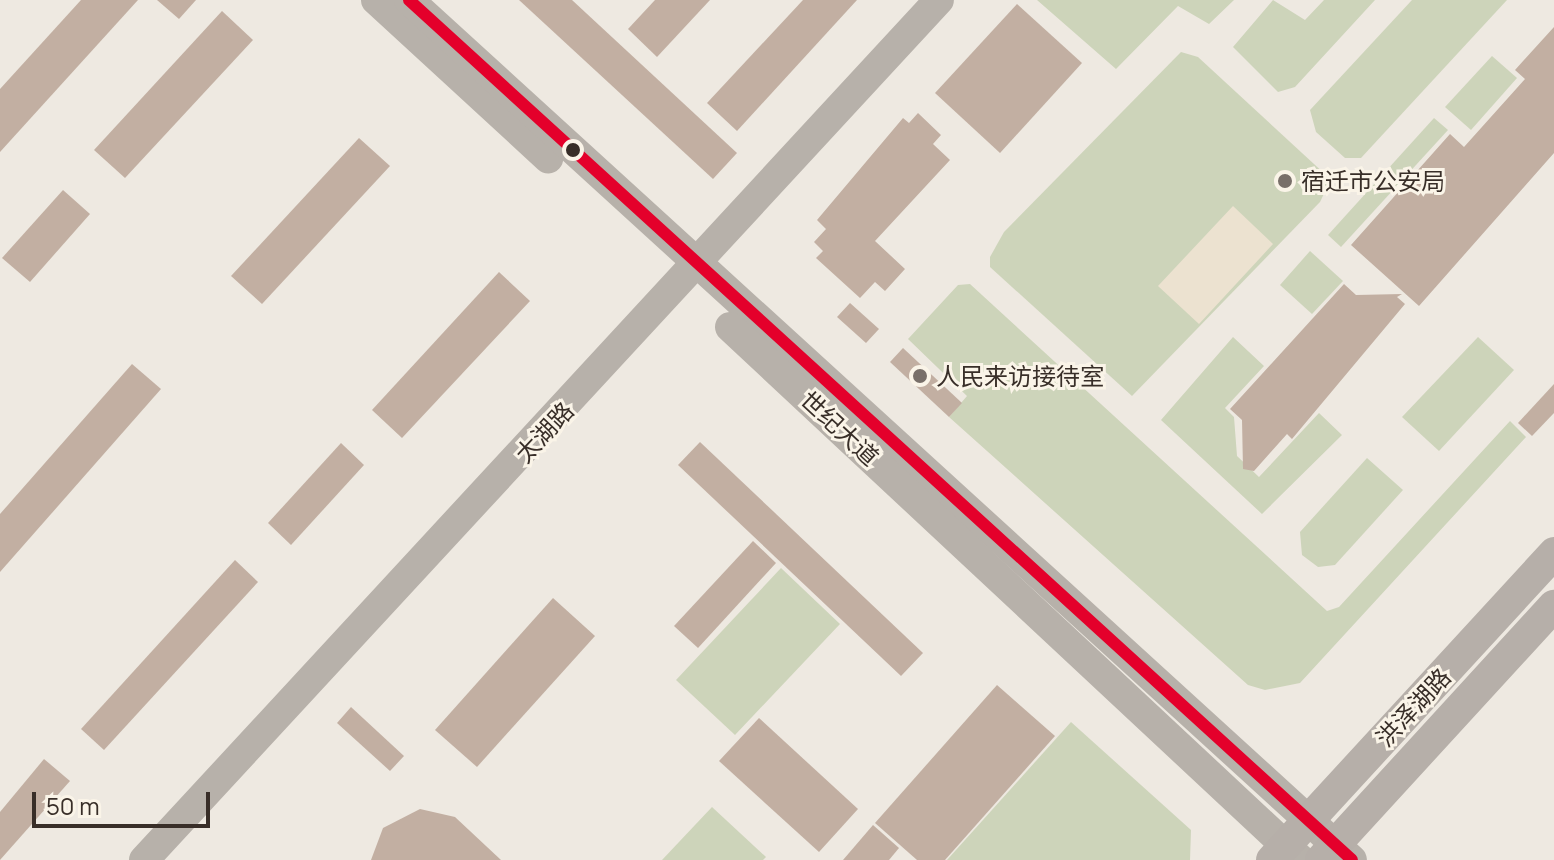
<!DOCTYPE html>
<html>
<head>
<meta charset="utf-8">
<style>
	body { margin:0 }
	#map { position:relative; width:1554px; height:860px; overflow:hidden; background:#eee9e1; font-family:Manrope,"Noto Sans SC",sans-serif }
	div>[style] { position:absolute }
	.green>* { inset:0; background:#cdd4ba }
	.plaza>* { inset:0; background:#ece2d0 }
	.building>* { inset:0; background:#c2afa2 }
	.secondary>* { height:30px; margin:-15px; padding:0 15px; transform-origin:15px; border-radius:15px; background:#b7b1aa }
	.primary>* { height:32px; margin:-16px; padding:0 16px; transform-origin:16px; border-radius:16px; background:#b6afa9 }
	.bus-1>* { height:12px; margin:-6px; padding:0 6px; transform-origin:6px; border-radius:6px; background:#e4002b }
	.dots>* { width:22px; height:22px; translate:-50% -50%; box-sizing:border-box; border:4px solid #faf4e8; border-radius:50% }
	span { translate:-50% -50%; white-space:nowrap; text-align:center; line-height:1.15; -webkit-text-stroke:6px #faf4e8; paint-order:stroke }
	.poi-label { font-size:24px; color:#382e28 }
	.left { translate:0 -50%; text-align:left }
	.street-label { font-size:24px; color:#382e28 }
	.scale { position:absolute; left:32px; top:792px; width:178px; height:36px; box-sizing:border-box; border:4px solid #382e28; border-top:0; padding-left:10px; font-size:24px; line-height:28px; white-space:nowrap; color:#382e28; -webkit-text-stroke:6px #faf4e8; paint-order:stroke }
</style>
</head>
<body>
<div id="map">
	<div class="green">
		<i style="clip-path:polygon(1037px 0,1234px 0,1209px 24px,1178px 6px,1116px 69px)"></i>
		<i style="clip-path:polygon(1273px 0,1305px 20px,1324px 0,1375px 0,1295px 87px,1278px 92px,1233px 47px)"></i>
		<i style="clip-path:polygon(1412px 0,1507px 0,1361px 158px,1345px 158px,1316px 132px,1310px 110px)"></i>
		<i style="clip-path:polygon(1181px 52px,1198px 57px,1327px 176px,1328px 185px,1320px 202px,1132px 396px,990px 267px,990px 257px,1004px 232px)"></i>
		<i style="clip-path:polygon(1492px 56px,1517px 78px,1471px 130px,1445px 107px)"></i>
		<i style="clip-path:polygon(1434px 118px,1448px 130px,1341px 247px,1328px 235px)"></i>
		<i style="clip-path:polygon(1310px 251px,1343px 281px,1312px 314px,1280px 285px)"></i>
		<i style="clip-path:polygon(970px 284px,1327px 611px,1339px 607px,1510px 421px,1526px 437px,1300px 683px,1265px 690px,1248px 685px,949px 417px,967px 396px,908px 339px,958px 285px)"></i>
		<i style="clip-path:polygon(1233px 337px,1264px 366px,1225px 408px,1234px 417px,1237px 456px,1259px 477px,1319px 413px,1342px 435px,1262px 514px,1161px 420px)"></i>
		<i style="clip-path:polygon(1478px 337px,1514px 370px,1439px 451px,1402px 417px)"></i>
		<i style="clip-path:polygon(1367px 458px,1403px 490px,1335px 565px,1318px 567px,1302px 555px,1300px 532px)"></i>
		<i style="clip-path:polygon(781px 568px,840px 624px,735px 735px,676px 680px)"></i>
		<i style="clip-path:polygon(1071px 722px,1191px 830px,1190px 860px,947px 860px)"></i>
		<i style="clip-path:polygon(712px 807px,766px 857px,763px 860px,662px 860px)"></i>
	</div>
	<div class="plaza">
		<i style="clip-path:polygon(1233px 206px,1273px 244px,1199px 324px,1158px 286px)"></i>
	</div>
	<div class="building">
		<i style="clip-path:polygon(81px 0,138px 0,0 152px,0 89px)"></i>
		<i style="clip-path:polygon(157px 0,196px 0,179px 19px)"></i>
		<i style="clip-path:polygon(519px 0,572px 0,737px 153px,713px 179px)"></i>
		<i style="clip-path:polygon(655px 0,710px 0,657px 57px,628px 29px)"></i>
		<i style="clip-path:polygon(803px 0,857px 0,737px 131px,707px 103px)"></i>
		<i style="clip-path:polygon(1017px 4px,1082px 63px,1000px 153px,935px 93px)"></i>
		<i style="clip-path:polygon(222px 11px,253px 40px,125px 178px,94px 150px)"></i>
		<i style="clip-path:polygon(1554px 27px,1554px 153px,1419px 306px,1351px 245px,1450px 134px,1464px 147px,1525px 79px,1515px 70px)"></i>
		<i style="clip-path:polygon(918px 113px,941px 135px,933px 144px,950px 160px,875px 241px,905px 269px,885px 291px,875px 282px,860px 298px,816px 258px,823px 251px,814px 242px,826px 229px,817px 220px,903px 118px,909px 123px)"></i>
		<i style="clip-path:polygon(359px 138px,390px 166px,262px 304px,231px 276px)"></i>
		<i style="clip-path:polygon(63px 190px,90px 214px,30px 282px,2px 258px)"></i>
		<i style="clip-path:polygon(499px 272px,530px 301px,402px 438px,372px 410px)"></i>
		<i style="clip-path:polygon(1344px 284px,1356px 295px,1402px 294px,1397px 297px,1405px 304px,1292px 439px,1287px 434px,1254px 471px,1243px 469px,1242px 420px,1230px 409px)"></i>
		<i style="clip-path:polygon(850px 303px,879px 329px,866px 343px,837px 317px)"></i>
		<i style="clip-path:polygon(903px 348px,962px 403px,949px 417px,890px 362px)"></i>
		<i style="clip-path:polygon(132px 364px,161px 389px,0 572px,0 514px)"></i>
		<i style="clip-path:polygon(1554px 384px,1554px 413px,1532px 436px,1518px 423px)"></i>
		<i style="clip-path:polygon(700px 442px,923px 653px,901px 676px,678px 465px)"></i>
		<i style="clip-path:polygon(341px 443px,364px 465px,291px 545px,268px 523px)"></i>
		<i style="clip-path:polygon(753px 541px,776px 563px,698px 648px,674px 626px)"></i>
		<i style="clip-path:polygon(235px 560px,258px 582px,104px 750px,81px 729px)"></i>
		<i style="clip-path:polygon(553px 598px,595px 636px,477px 767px,435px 730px)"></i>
		<i style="clip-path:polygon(997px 685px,1055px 736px,945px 860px,917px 860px,875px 823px)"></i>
		<i style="clip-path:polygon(351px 707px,404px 756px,390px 771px,337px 723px)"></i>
		<i style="clip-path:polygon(759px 718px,858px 809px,819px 852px,719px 761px)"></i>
		<i style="clip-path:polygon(44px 759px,70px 781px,0 860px,0 812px)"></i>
		<i style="clip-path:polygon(420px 809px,455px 817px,501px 860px,371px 860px,383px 828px)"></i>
		<i style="clip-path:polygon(873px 825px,899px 848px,889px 860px,843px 860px)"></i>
	</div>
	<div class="secondary">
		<i style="left:376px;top:0;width:234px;rotate:42.6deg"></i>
		<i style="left:409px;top:0;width:1276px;rotate:42.36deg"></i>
		<i style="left:730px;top:327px;width:781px;rotate:43.03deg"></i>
		<i style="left:144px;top:860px;width:1171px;rotate:-47.25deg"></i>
	</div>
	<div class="primary">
		<i style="left:1272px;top:860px;width:417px;rotate:-47.4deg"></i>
		<i style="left:1321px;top:860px;width:345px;rotate:-47.5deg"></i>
	</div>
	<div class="bus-1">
		<i style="left:409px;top:0;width:1276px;rotate:42.36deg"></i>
	</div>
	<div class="dots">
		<i style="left:573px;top:150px;background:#382e28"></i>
		<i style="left:1285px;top:181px;background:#786f69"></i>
		<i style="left:920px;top:376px;background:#786f69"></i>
	</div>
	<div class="poi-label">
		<span class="left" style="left:1301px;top:181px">宿迁市公安局</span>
		<span class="left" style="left:936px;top:376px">人民来访接待室</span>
	</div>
	<div class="street-label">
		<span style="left:840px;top:428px;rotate:43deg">世纪大道</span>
		<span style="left:544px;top:432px;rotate:-47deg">太湖路</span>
		<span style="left:1413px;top:707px;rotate:-47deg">洪泽湖路</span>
	</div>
	<div class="scale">50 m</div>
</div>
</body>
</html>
